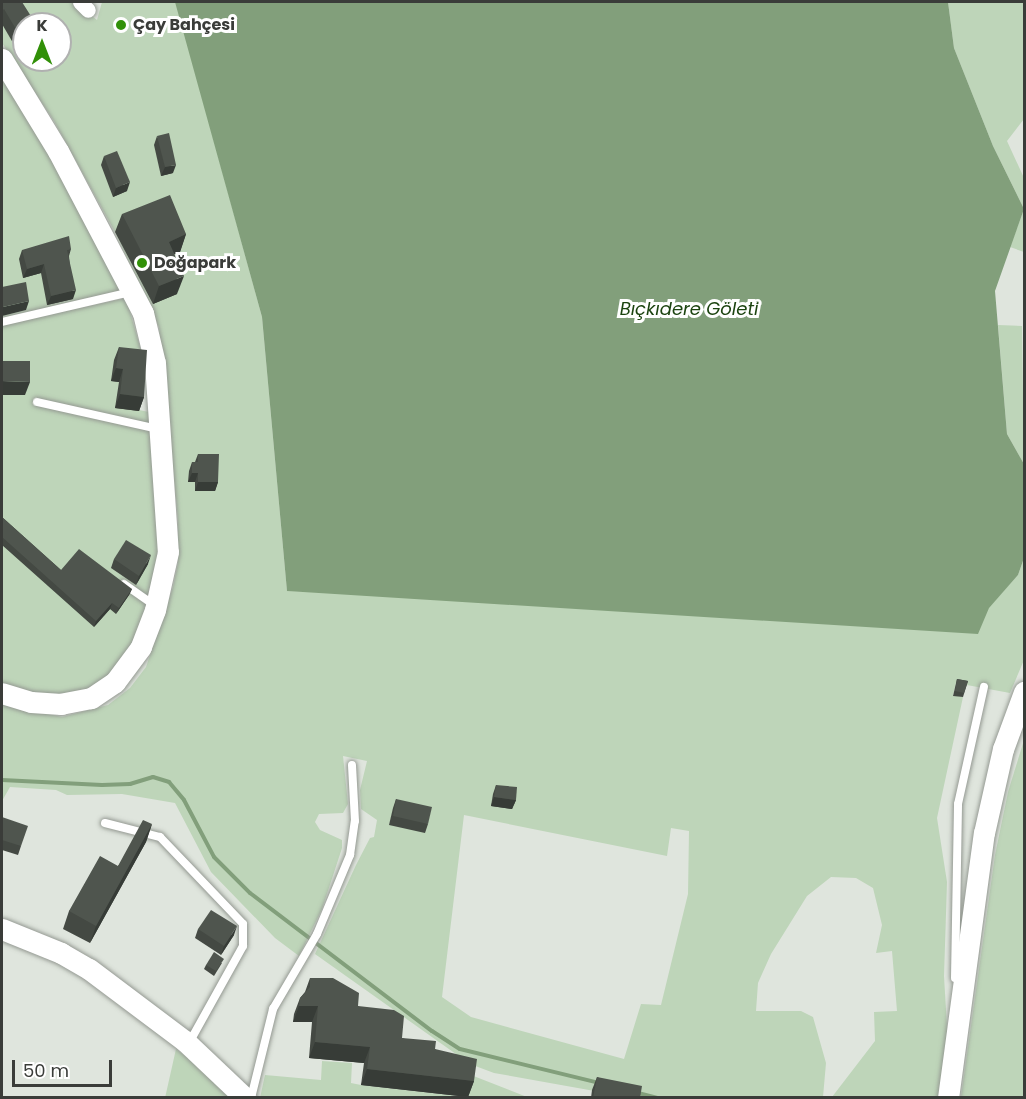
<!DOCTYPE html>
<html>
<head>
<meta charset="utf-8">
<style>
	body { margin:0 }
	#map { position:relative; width:1026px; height:1099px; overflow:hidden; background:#dfe5dd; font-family:Poppins,sans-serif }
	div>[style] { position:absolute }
	.green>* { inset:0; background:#bed5b9 }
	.water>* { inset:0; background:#829f7b }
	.stream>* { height:4px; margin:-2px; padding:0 2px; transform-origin:2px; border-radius:2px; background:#829f7b }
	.roads { filter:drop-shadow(0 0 2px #949992) drop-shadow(0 0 2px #949992) }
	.lane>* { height:8px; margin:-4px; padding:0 4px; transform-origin:4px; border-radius:4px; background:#fff }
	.street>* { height:15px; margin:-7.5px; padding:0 7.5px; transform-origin:7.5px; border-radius:7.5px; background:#fff }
	.secondary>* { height:21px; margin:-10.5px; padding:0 10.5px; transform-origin:10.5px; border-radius:10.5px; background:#fff }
	.wall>* { inset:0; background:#444943 }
	.shaded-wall>* { inset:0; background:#373c37 }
	.building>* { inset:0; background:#4f554e }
	.dots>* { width:16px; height:16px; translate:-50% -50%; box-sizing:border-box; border:3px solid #fff; border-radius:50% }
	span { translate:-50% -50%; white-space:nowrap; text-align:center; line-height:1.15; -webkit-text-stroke:6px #fff; paint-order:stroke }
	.poi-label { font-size:16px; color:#3a3c39; font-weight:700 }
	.left { translate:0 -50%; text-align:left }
	.water-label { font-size:18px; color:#1c4410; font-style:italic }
	.frame { position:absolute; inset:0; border:3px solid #3a3c39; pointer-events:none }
	.north { position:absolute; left:12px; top:12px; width:60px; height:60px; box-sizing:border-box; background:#fff; border:2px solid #b0b1b0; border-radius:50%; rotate:0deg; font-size:16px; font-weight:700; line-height:24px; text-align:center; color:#3a3c39 }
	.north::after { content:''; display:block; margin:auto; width:21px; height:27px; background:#319008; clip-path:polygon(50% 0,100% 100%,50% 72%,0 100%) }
	.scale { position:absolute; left:12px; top:1060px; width:100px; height:27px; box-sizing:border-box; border:3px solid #3a3c39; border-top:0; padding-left:8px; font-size:18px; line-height:21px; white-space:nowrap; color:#3a3c39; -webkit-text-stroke:4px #fff; paint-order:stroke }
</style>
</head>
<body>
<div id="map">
	<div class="green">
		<i style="clip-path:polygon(evenodd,2px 2px,74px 2px,97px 20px,102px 2px,176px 2px,262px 317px,287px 591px,989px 607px,1018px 575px,1024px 558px,1024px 660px,1010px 693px,956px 683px,953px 695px,963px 697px,937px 818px,947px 882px,944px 976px,948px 1044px,942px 1097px,832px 1097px,875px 1041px,874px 1012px,897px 1011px,892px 951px,876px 953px,882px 925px,873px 888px,856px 878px,831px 877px,807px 896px,771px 954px,758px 983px,756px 1011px,801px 1011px,813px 1017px,826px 1063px,823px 1097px,628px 1097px,494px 1073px,470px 1064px,315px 954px,356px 865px,370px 838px,374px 837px,377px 820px,361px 809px,360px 790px,367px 761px,343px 756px,348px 804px,343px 813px,319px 814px,315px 822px,320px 830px,342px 840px,342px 848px,322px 909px,299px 956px,275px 938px,211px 872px,175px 803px,122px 794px,67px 795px,56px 790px,10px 787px,2px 801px,2px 704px,62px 717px,108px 705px,130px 688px,146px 667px,173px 587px,178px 563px,178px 519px,159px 327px,115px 232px,54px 121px,2px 43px,2px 2px,24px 24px,60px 24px,60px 60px,24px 60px,24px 24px,2px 2px,464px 815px,667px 856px,671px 828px,689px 831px,688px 894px,661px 1005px,641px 1004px,624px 1059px,471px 1017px,442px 997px,464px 815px)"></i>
		<i style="clip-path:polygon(948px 2px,1024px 2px,1024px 119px,1007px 141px,1024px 178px,1024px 252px,1010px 247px,1024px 209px,993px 146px,954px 48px)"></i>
		<i style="clip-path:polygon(2px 77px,55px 165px,122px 290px,2px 318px)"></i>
		<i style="clip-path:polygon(126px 298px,145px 364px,139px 410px,149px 412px,159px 550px,145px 617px,121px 666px,87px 692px,41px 696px,2px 685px,2px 325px)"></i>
		<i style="clip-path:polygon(998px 325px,1022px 326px,1024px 464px,1007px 434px)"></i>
		<i style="clip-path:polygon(1024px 740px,1024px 1097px,961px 1097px,995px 855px,1008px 792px)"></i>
		<i style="clip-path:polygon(176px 1049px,231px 1090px,234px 1098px,165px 1098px)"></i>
		<i style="clip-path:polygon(322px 1061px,352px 1063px,351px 1083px,361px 1085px,468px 1097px,471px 1075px,527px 1097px,260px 1098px,265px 1075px,321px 1080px)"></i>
	</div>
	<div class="water">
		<i style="clip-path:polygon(175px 2px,948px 2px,954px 48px,993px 146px,1024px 209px,995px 291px,1007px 434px,1024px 464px,1024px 558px,1018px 575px,989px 608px,978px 634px,287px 591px,262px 317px)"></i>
	</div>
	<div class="stream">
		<i style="left:2px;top:780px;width:100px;rotate:2.9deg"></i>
		<i style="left:102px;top:785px;width:28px;rotate:-2deg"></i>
		<i style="left:130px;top:784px;width:24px;rotate:-17deg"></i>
		<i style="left:153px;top:777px;width:17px;rotate:17deg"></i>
		<i style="left:169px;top:782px;width:23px;rotate:50deg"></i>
		<i style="left:184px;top:800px;width:64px;rotate:62.2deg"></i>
		<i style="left:214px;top:857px;width:51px;rotate:45deg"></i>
		<i style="left:250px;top:893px;width:228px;rotate:37.2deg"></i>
		<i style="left:432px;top:1031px;width:33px;rotate:33deg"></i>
		<i style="left:460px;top:1049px;width:143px;rotate:13.7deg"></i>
		<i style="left:638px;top:1093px;width:21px;rotate:14deg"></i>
	</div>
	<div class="roads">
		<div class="lane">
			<i style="left:2px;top:322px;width:132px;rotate:-13.1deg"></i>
			<i style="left:37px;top:402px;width:124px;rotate:12.6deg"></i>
			<i style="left:124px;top:584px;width:37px;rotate:35deg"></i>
			<i style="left:105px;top:823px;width:57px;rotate:14.3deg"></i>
			<i style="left:160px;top:837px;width:120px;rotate:46.3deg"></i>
			<i style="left:243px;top:924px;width:22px;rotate:90deg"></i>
			<i style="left:243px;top:946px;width:111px;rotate:119.1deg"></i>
			<i style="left:955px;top:978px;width:174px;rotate:-89deg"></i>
			<i style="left:958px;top:804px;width:120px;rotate:-77.5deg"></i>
			<i style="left:251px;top:1098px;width:92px;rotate:-76.1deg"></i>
			<i style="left:273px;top:1009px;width:87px;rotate:-59.6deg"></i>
			<i style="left:317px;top:934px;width:86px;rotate:-67.3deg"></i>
			<i style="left:350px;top:855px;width:34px;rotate:-82deg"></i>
			<i style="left:355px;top:821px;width:56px;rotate:-93.1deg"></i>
		</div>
		<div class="street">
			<i style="left:80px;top:2px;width:11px;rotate:45deg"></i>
		</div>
		<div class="secondary">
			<i style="left:2px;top:59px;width:108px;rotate:58.7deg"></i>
			<i style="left:58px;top:151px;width:183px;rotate:62.3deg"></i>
			<i style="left:143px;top:313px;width:51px;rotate:76.5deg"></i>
			<i style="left:155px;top:363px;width:189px;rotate:86.1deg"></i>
			<i style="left:168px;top:552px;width:59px;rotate:102.6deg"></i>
			<i style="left:155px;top:610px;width:40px;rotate:111deg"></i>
			<i style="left:141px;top:647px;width:44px;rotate:126.6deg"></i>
			<i style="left:115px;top:682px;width:29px;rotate:146deg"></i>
			<i style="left:91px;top:698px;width:31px;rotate:169deg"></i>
			<i style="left:61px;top:704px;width:30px;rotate:-176deg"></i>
			<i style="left:31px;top:702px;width:30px;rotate:-163deg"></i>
			<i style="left:2px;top:929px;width:64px;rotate:22.1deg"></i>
			<i style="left:61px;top:953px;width:32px;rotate:30deg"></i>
			<i style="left:89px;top:969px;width:120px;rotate:36.9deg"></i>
			<i style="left:185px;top:1041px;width:83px;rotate:43.5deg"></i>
			<i style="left:948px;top:1098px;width:267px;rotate:-82.3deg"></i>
			<i style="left:984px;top:833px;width:86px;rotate:-77.3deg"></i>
			<i style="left:1003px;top:749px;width:61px;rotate:-69.8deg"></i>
		</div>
	</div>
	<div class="wall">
		<i style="clip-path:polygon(2px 2px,24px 24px,24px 43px,16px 48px,2px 24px)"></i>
		<i style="clip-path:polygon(157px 136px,173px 173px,161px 176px,154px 145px)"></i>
		<i style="clip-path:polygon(104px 156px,127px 191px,113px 197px,101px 165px)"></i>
		<i style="clip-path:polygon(122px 214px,186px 234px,180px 252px,174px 254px,177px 294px,153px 304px,115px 232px)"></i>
		<i style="clip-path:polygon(71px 249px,69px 256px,73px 299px,47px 305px,41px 273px,23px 278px,19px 259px,22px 250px)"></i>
		<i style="clip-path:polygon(119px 347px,144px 397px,139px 411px,115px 408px,119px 382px,111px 381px,114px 360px)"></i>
		<i style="clip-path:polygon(198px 454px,218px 482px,215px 491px,195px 491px,195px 482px,188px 482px,189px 471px,192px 462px,195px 462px)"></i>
		<i style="clip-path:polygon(2px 517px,61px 570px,132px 589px,129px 595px,116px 614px,110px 609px,94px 627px,2px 545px)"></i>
		<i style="clip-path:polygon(114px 559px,148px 564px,136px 585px,111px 568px)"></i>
		<i style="clip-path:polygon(957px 679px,968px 681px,963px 697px,953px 696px)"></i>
		<i style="clip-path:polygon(496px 785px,516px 800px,512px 809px,491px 806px,493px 794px)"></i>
		<i style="clip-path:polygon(396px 799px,428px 824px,425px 833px,389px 825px,393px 808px)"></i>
		<i style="clip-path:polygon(2px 817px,21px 846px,18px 855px,2px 850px)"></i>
		<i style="clip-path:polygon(152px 824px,146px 842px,90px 943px,63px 929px,69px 911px,118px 866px)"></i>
		<i style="clip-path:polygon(198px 929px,234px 935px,221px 955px,195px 938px)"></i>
		<i style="clip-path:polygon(222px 963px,214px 976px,204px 969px,206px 965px)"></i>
		<i style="clip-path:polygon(310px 978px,358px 1006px,402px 1038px,435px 1049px,474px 1081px,468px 1097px,361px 1085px,364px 1063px,309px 1058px,312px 1022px,293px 1022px,294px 1014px,300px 998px,305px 992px)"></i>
		<i style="clip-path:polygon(597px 1077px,640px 1098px,591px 1098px,592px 1090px)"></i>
	</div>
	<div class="shaded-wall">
		<i style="clip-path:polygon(24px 33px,24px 43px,16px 48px,20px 36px)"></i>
		<i style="clip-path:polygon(176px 165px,173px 173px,161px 176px,165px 167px)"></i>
		<i style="clip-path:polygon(130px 182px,127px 191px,113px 197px,116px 188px)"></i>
		<i style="clip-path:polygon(186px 234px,180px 252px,163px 259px,169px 242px)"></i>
		<i style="clip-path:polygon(44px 264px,41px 273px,23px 278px,27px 269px)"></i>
		<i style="clip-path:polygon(184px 276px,177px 294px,153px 304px,159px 286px)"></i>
		<i style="clip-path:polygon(76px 290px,73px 299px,47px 305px,51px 296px)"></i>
		<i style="clip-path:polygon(29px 301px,26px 310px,2px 316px,3px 307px)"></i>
		<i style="clip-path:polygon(116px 368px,123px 369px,119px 382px,111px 381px)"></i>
		<i style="clip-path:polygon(2px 381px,30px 382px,25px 395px,2px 395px)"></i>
		<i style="clip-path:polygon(120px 394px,144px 397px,139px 411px,115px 408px)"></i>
		<i style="clip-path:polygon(192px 473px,198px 473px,195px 482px,188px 482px)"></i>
		<i style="clip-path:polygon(198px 482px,218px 482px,215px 491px,195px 491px)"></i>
		<i style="clip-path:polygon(151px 555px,148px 564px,136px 585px,139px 576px)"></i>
		<i style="clip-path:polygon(132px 589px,129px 595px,116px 614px,119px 608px)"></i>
		<i style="clip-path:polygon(112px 603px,110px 609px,94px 627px,96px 621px)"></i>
		<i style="clip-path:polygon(494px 797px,516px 800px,512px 809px,491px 806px)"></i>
		<i style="clip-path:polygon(152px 824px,146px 842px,90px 943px,96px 926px)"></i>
		<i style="clip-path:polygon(237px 926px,234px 935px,221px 955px,224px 946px)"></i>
		<i style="clip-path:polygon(299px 1006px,318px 1006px,312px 1022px,293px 1022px)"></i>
		<i style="clip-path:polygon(315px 1042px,370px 1047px,364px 1063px,309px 1058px)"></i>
		<i style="clip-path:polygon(367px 1069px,474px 1081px,468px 1097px,361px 1085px)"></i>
	</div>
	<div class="building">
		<i style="clip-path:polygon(2px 2px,22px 2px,36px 24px,24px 24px,24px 33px,20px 36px,4px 9px,2px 11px)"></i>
		<i style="clip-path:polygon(169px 133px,176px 165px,165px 167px,157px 136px)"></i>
		<i style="clip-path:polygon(117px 151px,130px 182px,116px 188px,104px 156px)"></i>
		<i style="clip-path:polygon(170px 195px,186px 234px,169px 242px,184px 276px,159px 286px,122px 214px)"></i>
		<i style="clip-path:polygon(69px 236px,71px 249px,67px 250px,76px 290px,51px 296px,44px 264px,27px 269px,22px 250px)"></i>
		<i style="clip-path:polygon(26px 282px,29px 301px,3px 307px,2px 296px,2px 287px)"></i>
		<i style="clip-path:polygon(119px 347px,147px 350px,144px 397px,120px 394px,123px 369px,116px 368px)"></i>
		<i style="clip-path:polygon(2px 361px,30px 361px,30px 382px,2px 381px)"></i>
		<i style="clip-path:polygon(198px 454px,219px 454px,218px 482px,198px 482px,198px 473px,192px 473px,192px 462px,198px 462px)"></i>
		<i style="clip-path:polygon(2px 517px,61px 570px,79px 549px,132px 589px,119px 608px,112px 603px,96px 621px,2px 537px)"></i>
		<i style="clip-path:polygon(126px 540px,151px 555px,139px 576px,114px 559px)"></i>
		<i style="clip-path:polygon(957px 679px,968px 681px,964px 693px,955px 691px)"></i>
		<i style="clip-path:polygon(496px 785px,517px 787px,516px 800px,494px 797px)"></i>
		<i style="clip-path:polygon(396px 799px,432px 807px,428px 824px,393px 816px)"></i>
		<i style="clip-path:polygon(2px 817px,28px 826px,21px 846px,2px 840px)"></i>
		<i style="clip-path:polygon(143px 820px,152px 824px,96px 926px,69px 911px,100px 856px,118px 866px)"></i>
		<i style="clip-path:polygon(211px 910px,237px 926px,224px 946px,198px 929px)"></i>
		<i style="clip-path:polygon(214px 952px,224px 959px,216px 971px,206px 965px)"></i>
		<i style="clip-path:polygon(310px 978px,333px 978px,359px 993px,358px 1006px,394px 1010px,404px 1016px,402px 1038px,436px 1041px,435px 1049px,477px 1059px,474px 1081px,367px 1069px,370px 1047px,315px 1042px,318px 1006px,299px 1006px,300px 998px,310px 987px)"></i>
		<i style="clip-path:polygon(597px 1077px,642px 1086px,640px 1098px,593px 1098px)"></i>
	</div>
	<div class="dots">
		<i style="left:121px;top:25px;background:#319008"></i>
		<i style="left:142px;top:263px;background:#319008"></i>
	</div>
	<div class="poi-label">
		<span class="left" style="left:133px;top:25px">Çay Bahçesi</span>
		<span class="left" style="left:154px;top:263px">Doğapark</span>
	</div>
	<div class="water-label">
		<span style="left:689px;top:309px">Bıçkıdere Göleti</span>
	</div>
	<div class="frame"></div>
	<div class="north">K</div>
	<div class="scale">50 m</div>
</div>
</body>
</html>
